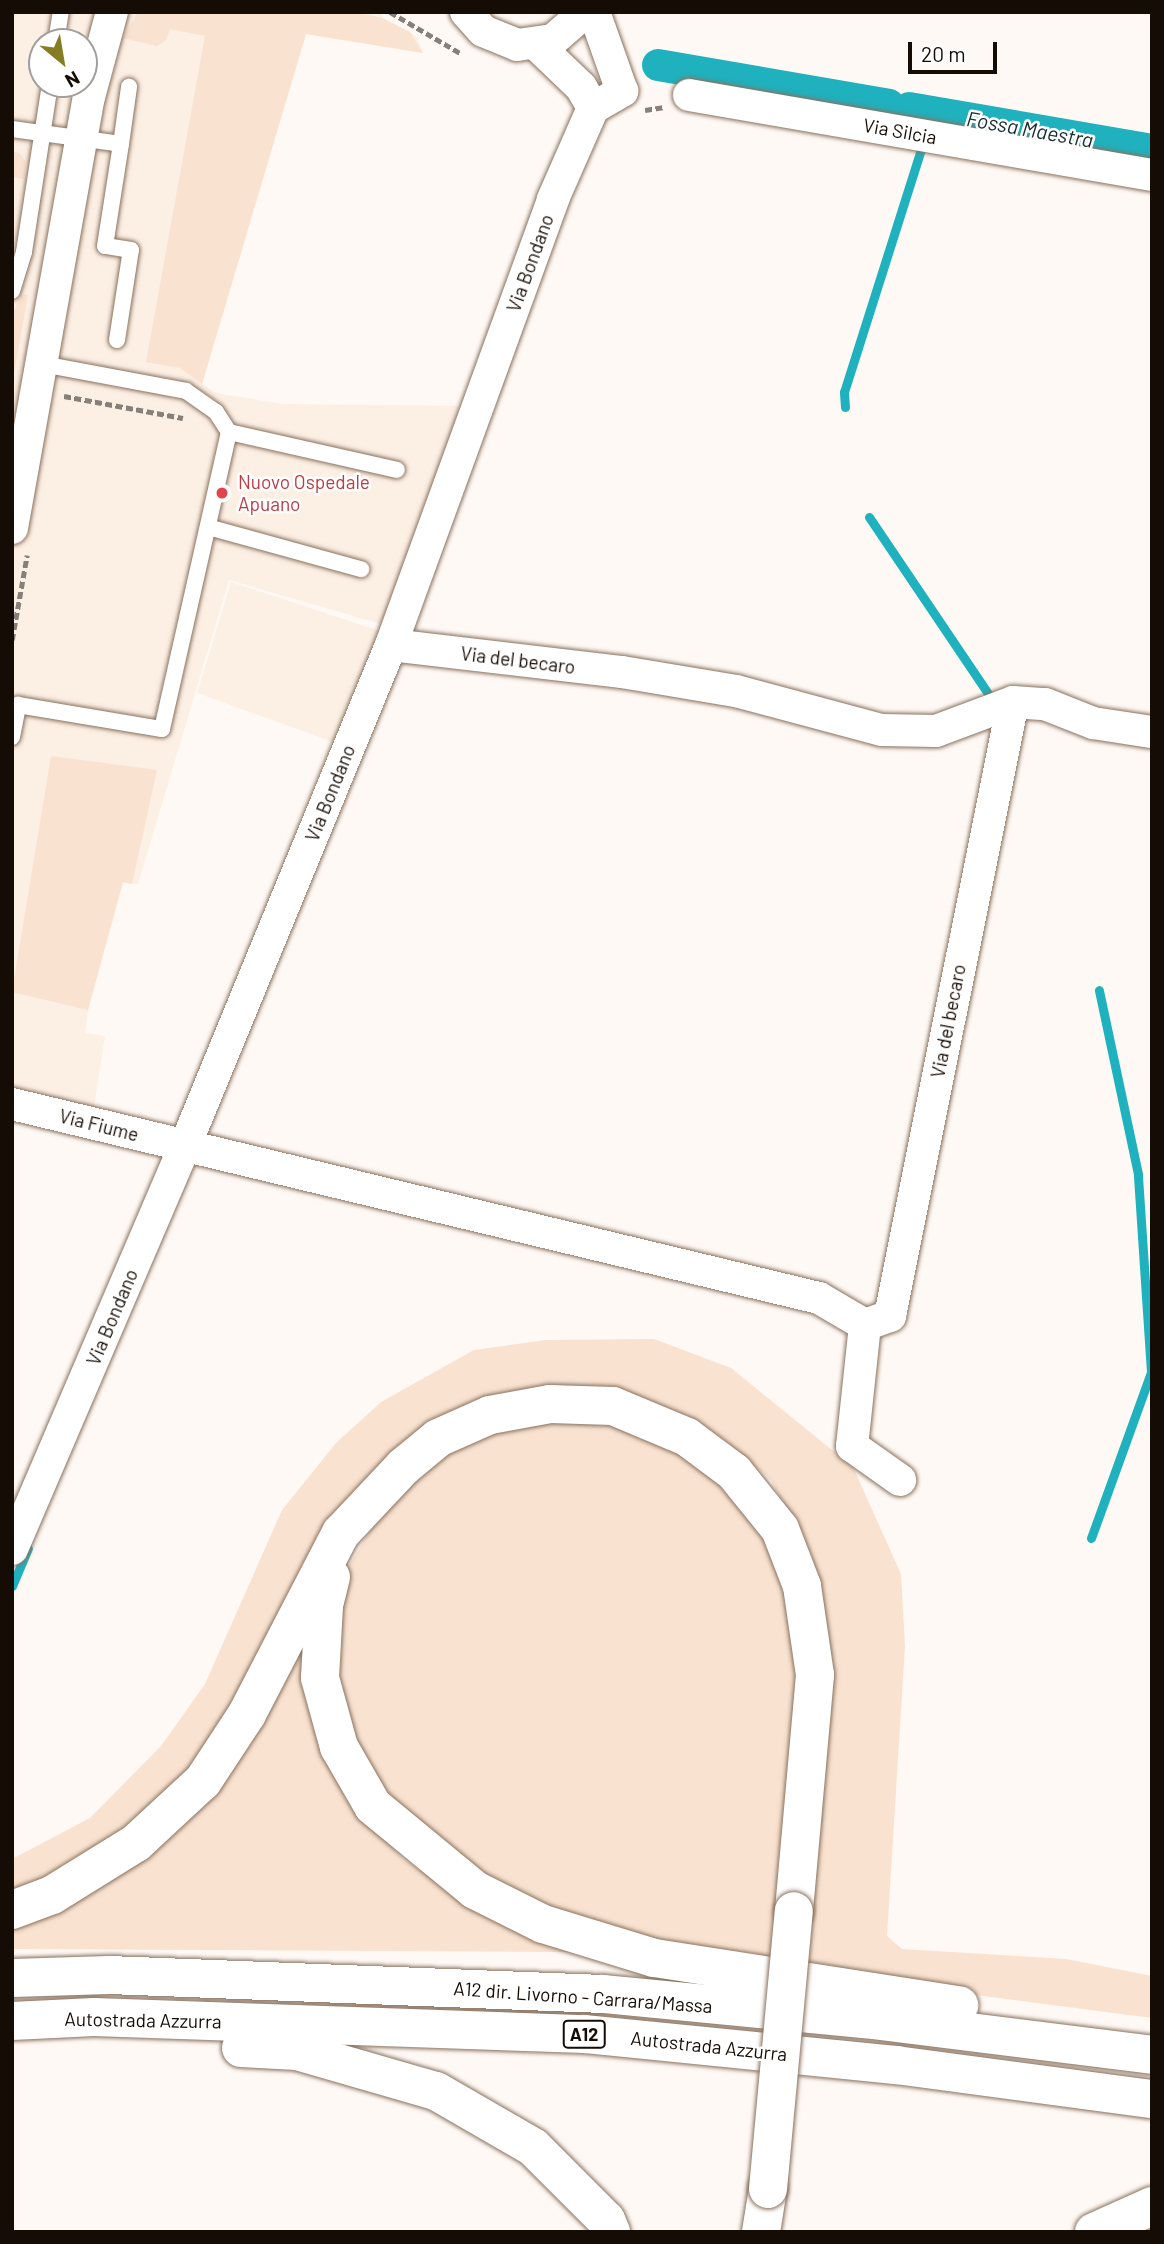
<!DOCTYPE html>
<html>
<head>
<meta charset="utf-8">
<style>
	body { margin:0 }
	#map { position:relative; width:1164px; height:2244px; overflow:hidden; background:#fff9f5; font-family:Barlow,sans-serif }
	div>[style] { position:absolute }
	.built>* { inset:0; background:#fcefe4 }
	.green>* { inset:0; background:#f9e2d0 }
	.stream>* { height:9px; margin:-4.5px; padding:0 4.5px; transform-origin:4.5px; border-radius:4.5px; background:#1fb1bd }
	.canal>* { height:32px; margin:-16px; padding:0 16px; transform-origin:16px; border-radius:16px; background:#1fb1bd }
	.path>* { height:4.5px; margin-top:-2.25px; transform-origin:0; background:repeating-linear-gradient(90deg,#877f7a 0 7px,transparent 0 10.5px) }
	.roads { filter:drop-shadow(0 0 2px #89715e) drop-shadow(0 0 2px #89715e) }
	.service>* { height:16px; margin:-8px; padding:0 8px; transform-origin:8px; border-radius:8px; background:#fff }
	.minor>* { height:32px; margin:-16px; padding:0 16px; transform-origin:16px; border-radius:16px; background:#fff }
	.motorway>* { height:38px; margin:-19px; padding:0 19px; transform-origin:19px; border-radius:19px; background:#fff }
	.bridges { filter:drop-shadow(0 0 2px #89715e) drop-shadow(0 0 2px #89715e) }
	.motorway-bridge>* { height:38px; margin:-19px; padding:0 19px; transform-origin:19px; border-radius:19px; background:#fff }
	.dots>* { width:19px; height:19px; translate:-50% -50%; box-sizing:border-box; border:4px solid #fff; border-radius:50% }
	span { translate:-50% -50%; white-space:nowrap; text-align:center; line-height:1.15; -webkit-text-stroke:5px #fff; paint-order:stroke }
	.shield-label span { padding:2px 5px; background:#fff; border:2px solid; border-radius:5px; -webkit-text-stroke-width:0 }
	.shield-label { font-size:18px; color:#150c06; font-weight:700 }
	.street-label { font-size:19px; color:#150c06 }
	.health-label { font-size:19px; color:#be3a42 }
	.left { translate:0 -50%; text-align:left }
	.water-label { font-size:21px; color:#172d2f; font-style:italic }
	.frame { position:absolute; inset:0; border:14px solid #150c06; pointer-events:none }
	.north { position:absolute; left:28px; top:28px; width:70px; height:70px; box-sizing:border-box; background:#fff; border:2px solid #a19e9b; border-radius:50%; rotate:150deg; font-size:19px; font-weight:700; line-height:28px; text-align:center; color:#150c06 }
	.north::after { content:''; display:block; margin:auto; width:24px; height:32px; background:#857d24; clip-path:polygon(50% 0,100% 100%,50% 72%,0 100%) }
	.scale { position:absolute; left:908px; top:42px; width:89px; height:32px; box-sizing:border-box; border:4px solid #150c06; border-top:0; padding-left:9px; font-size:21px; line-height:24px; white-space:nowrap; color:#150c06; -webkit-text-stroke:5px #fff; paint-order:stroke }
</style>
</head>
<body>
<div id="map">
	<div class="built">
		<i style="clip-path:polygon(evenodd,12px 12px,382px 12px,383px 18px,416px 36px,423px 53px,306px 34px,202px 384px,216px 393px,283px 404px,467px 406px,381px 624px,229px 580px,138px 884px,123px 882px,88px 1010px,85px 1033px,105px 1036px,94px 1107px,12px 1088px,12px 12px,42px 42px,84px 42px,84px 84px,42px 84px,42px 42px)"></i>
		<i style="clip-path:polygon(231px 582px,380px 631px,333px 742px,197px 693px)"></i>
	</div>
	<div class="green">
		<i style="clip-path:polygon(138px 12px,356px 12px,382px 18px,410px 32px,423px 53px,306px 34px,202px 384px,180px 368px,146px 362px,205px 36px,170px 29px,166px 40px,157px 46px,123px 38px)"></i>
		<i style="clip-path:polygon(12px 151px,20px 153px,26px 162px,24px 179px,12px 177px)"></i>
		<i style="clip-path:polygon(21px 294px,28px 295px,12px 385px,12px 317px)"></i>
		<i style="clip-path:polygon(51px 756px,157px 770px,132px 884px,123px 882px,88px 1010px,12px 992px)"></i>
		<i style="clip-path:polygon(654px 1339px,731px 1368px,853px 1467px,901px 1574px,905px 1646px,887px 1936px,902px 1949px,1066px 1959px,1152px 1976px,1152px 2018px,808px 1973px,833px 1663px,811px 1553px,770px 1479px,725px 1441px,686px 1418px,626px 1395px,408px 1439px,378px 1466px,343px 1508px,258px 1668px,181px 1779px,137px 1821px,12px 1898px,12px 1859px,90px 1818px,161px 1746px,205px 1684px,282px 1510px,336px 1443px,381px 1402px,474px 1350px,546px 1340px)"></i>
		<i style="clip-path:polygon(567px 1419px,624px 1427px,681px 1449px,722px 1481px,757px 1523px,783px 1569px,799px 1669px,770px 1962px,636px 1943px,470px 1875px,378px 1792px,331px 1676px,347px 1569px,385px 1506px,427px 1465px,466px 1443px,520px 1425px)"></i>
		<i style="clip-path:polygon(300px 1639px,360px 1812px,402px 1858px,469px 1904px,570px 1952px,12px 1949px,12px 1924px,114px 1871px)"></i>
	</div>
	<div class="stream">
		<i style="left:845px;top:407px;width:15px;rotate:-94deg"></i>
		<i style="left:844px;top:392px;width:255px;rotate:-72.4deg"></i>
		<i style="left:869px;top:517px;width:218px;rotate:56deg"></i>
		<i style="left:1091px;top:1538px;width:177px;rotate:-70.1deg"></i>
		<i style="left:1151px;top:1372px;width:198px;rotate:-93.8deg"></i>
		<i style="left:1138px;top:1174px;width:188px;rotate:-102deg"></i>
		<i style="left:12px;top:1586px;width:41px;rotate:-67.2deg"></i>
	</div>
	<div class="canal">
		<i style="left:658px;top:65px;width:234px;rotate:9.8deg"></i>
		<i style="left:909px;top:108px;width:247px;rotate:9.8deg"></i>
	</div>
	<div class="path">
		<i style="left:390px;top:12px;width:83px;rotate:30.3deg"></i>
		<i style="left:645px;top:110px;width:18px;rotate:-9deg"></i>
		<i style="left:64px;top:396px;width:121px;rotate:10.5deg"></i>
		<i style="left:12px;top:640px;width:86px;rotate:-80deg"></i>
	</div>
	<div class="roads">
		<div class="service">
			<i style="left:56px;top:42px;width:30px;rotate:-81deg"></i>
			<i style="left:12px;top:129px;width:110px;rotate:7.8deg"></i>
			<i style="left:121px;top:144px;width:58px;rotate:-82deg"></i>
			<i style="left:12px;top:291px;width:41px;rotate:-72.9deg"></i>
			<i style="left:24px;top:252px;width:170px;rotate:-81.2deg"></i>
			<i style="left:117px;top:340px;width:91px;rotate:-81.2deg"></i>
			<i style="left:131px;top:250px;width:26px;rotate:-171deg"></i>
			<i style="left:105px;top:246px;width:103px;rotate:-81.1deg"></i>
			<i style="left:229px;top:432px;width:172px;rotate:12.7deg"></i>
			<i style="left:208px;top:527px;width:159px;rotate:15.4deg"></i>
			<i style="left:12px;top:737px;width:33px;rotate:-79deg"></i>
			<i style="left:18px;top:705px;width:146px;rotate:9.5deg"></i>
			<i style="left:162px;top:729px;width:304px;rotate:-77.3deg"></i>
			<i style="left:229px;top:432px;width:24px;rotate:-123deg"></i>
			<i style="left:216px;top:412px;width:37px;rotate:-145deg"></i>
			<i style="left:186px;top:391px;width:147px;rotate:-169.4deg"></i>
		</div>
		<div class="minor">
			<i style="left:466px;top:12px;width:25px;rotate:48deg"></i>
			<i style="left:483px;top:31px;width:37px;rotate:22deg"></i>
			<i style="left:517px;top:45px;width:36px;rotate:-8deg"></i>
			<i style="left:553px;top:40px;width:43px;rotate:-41.2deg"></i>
			<i style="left:536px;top:44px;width:62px;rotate:43.7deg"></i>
			<i style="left:581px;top:87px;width:24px;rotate:60deg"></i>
			<i style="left:689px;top:95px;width:470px;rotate:9.8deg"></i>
			<i style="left:593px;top:108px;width:34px;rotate:-30deg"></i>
			<i style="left:622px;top:91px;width:84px;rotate:-109.5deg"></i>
			<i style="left:12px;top:528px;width:438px;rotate:-79.9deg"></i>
			<i style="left:89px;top:97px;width:88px;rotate:-74.9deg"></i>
			<i style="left:391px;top:645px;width:233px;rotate:6.7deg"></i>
			<i style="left:622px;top:672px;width:116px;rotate:9.5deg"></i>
			<i style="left:736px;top:691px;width:151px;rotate:15deg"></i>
			<i style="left:882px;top:730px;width:54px;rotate:1.1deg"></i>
			<i style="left:936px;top:731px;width:82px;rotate:-20.6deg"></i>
			<i style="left:1013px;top:702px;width:32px;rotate:4deg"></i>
			<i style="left:1045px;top:704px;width:52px;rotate:21.6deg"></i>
			<i style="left:1093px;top:723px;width:60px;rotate:8.7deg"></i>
			<i style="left:12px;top:1104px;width:830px;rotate:13.52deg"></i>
			<i style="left:819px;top:1298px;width:53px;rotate:30.4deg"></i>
			<i style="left:865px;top:1325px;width:122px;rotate:96.1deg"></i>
			<i style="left:852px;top:1446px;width:59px;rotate:35.3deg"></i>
			<i style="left:865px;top:1325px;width:27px;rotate:-20deg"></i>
			<i style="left:890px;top:1316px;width:626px;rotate:-78.67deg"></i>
			<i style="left:12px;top:1549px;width:439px;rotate:-66.8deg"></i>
			<i style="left:185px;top:1146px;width:542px;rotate:-67.65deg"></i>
			<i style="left:391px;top:645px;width:475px;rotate:-70deg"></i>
			<i style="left:553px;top:199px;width:99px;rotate:-66.3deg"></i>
		</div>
		<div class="motorway">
			<i style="left:331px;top:1577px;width:30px;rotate:104deg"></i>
			<i style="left:324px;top:1606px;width:72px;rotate:93.2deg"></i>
			<i style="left:320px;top:1678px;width:72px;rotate:74.6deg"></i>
			<i style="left:339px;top:1747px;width:68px;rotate:60deg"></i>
			<i style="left:373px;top:1806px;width:132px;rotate:39.5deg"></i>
			<i style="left:475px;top:1890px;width:76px;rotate:26.6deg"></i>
			<i style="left:543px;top:1924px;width:116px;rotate:17deg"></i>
			<i style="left:654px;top:1958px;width:309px;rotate:8.8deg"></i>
			<i style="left:12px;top:1910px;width:43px;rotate:-20.6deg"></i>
			<i style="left:52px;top:1895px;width:99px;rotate:-31.8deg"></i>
			<i style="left:136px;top:1843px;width:91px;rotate:-42.8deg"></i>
			<i style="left:203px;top:1781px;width:80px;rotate:-56.7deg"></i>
			<i style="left:247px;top:1714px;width:204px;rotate:-62.6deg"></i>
			<i style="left:341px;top:1533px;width:91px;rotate:-46.8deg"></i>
			<i style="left:403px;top:1467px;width:45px;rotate:-39.6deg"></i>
			<i style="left:438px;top:1438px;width:57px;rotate:-23.9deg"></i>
			<i style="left:490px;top:1415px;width:61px;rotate:-10.4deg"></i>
			<i style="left:550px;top:1404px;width:63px;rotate:1.8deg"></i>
			<i style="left:613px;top:1406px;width:80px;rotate:22.7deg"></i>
			<i style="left:687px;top:1437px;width:59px;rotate:36.7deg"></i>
			<i style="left:734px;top:1472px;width:73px;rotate:51.1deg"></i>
			<i style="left:780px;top:1529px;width:61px;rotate:68.9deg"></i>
			<i style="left:802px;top:1586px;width:90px;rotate:81.7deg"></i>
			<i style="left:815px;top:1675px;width:237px;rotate:95.1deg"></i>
			<i style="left:12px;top:1978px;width:97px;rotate:-1.8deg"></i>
			<i style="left:109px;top:1975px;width:494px;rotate:2.2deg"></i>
			<i style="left:603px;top:1994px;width:263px;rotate:5.5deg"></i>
			<i style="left:865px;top:2019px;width:289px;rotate:7.1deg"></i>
			<i style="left:12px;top:2021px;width:82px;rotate:-2.8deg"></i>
			<i style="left:94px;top:2017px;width:491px;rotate:2deg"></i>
			<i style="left:585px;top:2034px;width:313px;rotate:5.7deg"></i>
			<i style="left:896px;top:2065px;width:258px;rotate:7.6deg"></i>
			<i style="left:241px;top:2048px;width:56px;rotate:3.1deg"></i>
			<i style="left:297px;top:2051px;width:145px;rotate:16.1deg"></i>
			<i style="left:436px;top:2091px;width:112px;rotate:30deg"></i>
			<i style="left:533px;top:2147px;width:103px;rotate:45deg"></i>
			<i style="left:606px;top:2220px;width:13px;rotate:67deg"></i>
			<i style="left:761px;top:2232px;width:44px;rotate:-80.8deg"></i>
			<i style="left:1094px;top:2232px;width:64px;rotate:-24.1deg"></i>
		</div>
	</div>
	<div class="bridges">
		<div class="motorway-bridge">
			<i style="left:768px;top:2189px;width:279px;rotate:-84.7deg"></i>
		</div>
	</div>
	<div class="dots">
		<i style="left:222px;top:493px;background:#e0444e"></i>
	</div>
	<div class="shield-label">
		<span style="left:584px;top:2034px">A12</span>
	</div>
	<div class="street-label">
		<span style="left:900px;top:131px;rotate:10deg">Via Silcia</span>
		<span style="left:530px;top:263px;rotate:-70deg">Via Bondano</span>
		<span style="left:518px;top:660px;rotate:7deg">Via del becaro</span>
		<span style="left:330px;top:793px;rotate:-68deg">Via Bondano</span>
		<span style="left:948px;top:1021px;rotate:-79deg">Via del becaro</span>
		<span style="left:99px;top:1125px;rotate:14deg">Via Fiume</span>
		<span style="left:112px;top:1317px;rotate:-67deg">Via Bondano</span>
		<span style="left:583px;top:1997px;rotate:4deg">A12 dir. Livorno - Carrara/Massa</span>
		<span style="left:143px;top:2020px;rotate:1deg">Autostrada Azzurra</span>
		<span style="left:709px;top:2046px;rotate:6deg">Autostrada Azzurra</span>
	</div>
	<div class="health-label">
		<span class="left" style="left:238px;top:493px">Nuovo Ospedale<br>Apuano</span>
	</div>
	<div class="water-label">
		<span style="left:1030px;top:129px;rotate:10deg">Fossa Maestra</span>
	</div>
	<div class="frame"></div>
	<div class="north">N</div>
	<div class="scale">20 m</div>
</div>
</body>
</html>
